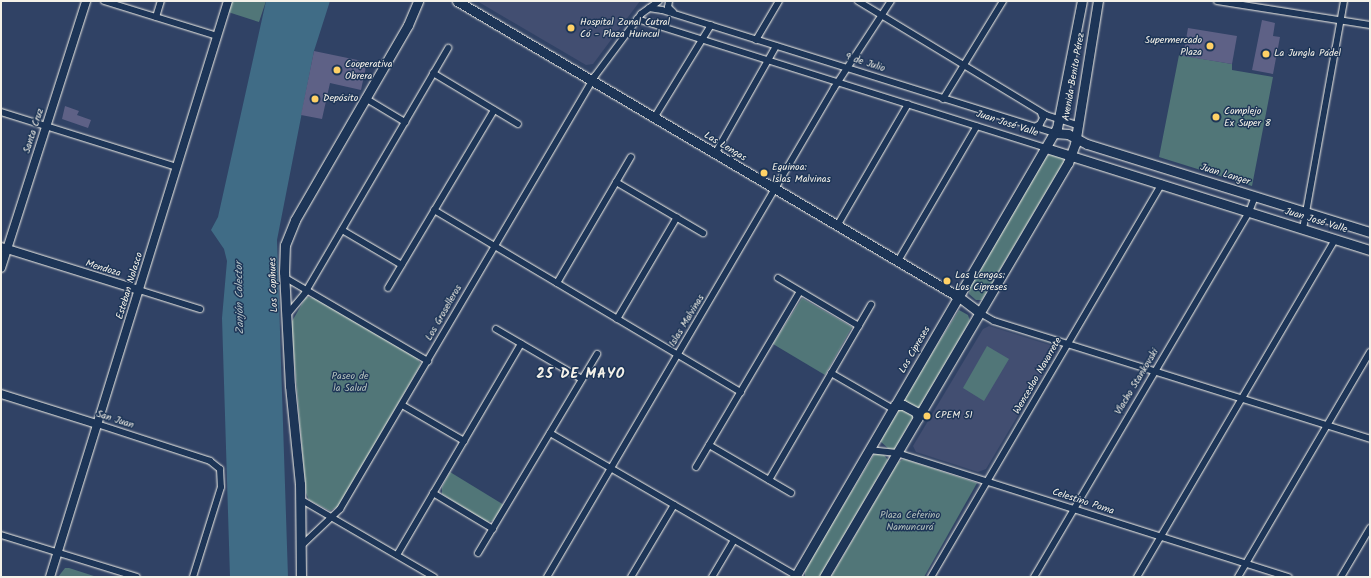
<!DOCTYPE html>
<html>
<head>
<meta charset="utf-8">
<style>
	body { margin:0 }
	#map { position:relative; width:1371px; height:578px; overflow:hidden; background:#304265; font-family:Kalam,sans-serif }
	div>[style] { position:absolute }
	.built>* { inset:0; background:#424e71 }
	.green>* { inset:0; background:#517678 }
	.water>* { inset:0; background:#406c86 }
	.building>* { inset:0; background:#5e6186 }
	.roads { filter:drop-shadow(0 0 1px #f4f1e8) drop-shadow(0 0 1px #f4f1e8) }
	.minor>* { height:6px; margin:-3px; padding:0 3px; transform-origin:3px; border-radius:3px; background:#1d3557 }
	.tertiary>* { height:8px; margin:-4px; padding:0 4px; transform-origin:4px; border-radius:4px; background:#1d3557 }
	.secondary>* { height:9px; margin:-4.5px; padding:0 4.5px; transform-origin:4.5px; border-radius:4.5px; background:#1d3557 }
	.dots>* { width:11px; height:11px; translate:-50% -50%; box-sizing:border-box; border:2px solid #1d3557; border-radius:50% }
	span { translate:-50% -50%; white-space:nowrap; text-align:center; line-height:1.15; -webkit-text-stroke:3px #1d3557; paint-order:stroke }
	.poi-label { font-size:10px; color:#f4f1e8 }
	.left { translate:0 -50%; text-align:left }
	.right { translate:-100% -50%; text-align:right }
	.street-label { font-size:10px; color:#f4f1e8 }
	.park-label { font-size:10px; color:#b3c0bb }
	.water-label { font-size:11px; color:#b5c2c6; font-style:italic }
	.district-label { font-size:14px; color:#f4f1e8; font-weight:700; letter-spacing:1px }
	.frame { position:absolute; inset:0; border:2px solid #f4f1e8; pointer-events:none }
</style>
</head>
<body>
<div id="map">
	<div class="built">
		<i style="clip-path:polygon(477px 1px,640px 1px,593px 64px,586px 65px)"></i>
		<i style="clip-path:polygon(989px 326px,1053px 346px,1056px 352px,986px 469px,978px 472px,916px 452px,913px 446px,983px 329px)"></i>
	</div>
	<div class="green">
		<i style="clip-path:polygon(232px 1px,266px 1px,259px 22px,228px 12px)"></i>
		<i style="clip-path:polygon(1179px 55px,1232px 64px,1232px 70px,1273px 77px,1252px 186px,1159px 157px)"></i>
		<i style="clip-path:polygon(1051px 154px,1063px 158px,1064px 162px,982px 300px,976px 300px,969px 294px,970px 286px,1046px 156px)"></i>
		<i style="clip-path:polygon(306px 297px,314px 298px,417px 358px,421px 364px,339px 506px,330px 511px,309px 500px,306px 493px,291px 323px)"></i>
		<i style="clip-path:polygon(802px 298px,852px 327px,825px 375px,773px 344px)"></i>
		<i style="clip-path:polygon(959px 310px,968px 315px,970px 321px,918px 411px,902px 401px)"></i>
		<i style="clip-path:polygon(987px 346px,1009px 359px,984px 401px,963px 388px)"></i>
		<i style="clip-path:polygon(900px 408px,914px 416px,895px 449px,890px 450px,880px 441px)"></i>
		<i style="clip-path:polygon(875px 453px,884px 455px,888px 460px,820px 577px,805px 577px,805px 568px)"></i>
		<i style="clip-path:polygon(904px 459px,977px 483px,924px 577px,831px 577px,898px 462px)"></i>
		<i style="clip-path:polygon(450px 472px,504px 505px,493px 521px,487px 522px,442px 494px,442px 487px)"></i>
		<i style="clip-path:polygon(65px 568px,69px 568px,97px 577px,58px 577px)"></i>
	</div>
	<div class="water">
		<i style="clip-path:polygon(266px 1px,330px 1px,314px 51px,277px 240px,288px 577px,230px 577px,222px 318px,227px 261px,224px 249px,211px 230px,218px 217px)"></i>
	</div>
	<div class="building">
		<i style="clip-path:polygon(1262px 20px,1275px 23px,1273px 36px,1280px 37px,1273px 74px,1252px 70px)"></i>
		<i style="clip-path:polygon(1188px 28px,1237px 36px,1232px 64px,1183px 56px)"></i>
		<i style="clip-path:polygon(314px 51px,367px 62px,361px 90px,330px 83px,322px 119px,301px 115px)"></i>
		<i style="clip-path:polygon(65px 106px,79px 111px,77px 115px,91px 120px,88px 128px,62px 119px)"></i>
	</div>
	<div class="roads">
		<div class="minor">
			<i style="left:104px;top:1px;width:118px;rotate:17.2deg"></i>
			<i style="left:669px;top:1px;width:6px;rotate:99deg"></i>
			<i style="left:668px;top:7px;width:7px;rotate:45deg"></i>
			<i style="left:858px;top:1px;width:220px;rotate:31.2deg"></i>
			<i style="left:1046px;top:115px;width:32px;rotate:18deg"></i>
			<i style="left:1217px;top:1px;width:155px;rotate:8.9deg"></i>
			<i style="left:649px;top:8px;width:13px;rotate:9deg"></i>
			<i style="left:662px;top:10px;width:411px;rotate:17.4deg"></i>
			<i style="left:156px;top:17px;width:17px;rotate:-73deg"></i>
			<i style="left:637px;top:19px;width:429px;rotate:17.5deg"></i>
			<i style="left:756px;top:40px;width:45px;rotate:-59.5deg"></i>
			<i style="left:433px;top:73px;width:99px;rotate:31deg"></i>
			<i style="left:365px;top:98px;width:47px;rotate:31deg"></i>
			<i style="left:943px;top:99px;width:115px;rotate:-58.5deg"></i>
			<i style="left:1px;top:112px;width:184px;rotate:17.4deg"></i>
			<i style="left:654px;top:118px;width:109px;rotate:-58.5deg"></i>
			<i style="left:1033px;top:128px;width:8px;rotate:-30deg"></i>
			<i style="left:1040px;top:124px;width:7px;rotate:-63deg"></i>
			<i style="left:1043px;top:118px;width:5px;rotate:-112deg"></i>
			<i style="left:715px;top:154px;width:124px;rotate:-60.5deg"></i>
			<i style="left:616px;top:182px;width:101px;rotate:30.4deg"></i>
			<i style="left:434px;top:210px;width:357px;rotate:30.7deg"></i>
			<i style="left:837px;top:226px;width:141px;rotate:-59.8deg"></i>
			<i style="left:1303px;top:229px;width:232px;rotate:-79.8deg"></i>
			<i style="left:342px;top:230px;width:69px;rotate:30.3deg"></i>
			<i style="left:898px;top:261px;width:156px;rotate:-59.7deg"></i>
			<i style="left:284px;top:277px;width:167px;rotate:30.3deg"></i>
			<i style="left:778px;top:278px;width:94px;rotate:30.7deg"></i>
			<i style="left:557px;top:283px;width:146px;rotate:-59.6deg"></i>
			<i style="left:388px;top:288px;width:207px;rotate:-59.2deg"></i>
			<i style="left:139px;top:290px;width:64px;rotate:17.3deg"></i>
			<i style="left:980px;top:313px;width:16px;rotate:30deg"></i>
			<i style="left:994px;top:321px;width:394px;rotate:17.4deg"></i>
			<i style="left:286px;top:316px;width:30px;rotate:-50deg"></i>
			<i style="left:305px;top:293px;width:284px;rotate:-59.7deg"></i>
			<i style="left:617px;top:319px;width:118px;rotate:-59.5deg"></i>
			<i style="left:496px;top:329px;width:99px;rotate:30.2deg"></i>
			<i style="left:831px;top:373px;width:72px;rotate:30.1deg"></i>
			<i style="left:402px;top:405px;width:72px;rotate:30.1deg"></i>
			<i style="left:97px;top:424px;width:119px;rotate:18.1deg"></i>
			<i style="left:210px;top:461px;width:13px;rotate:39deg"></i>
			<i style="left:220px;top:469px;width:18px;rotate:87deg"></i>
			<i style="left:221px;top:487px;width:94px;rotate:107.3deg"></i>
			<i style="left:550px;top:433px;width:287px;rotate:30.1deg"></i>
			<i style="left:709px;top:445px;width:95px;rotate:30.3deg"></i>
			<i style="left:869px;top:450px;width:28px;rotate:6deg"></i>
			<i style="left:897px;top:453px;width:411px;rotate:17.6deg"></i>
			<i style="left:696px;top:467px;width:204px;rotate:-59.4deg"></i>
			<i style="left:769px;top:480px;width:203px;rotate:-59.8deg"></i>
			<i style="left:433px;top:493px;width:70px;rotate:31deg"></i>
			<i style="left:300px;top:499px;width:155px;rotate:30.2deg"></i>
			<i style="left:1px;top:535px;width:142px;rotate:17.2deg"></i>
			<i style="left:301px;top:546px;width:54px;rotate:-43.5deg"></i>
			<i style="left:340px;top:509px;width:503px;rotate:-59.51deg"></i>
			<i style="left:595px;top:76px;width:77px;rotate:-53.4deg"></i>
			<i style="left:641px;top:14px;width:22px;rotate:-36deg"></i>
			<i style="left:478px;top:553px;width:232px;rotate:-59.1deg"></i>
			<i style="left:397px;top:555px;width:245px;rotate:-59.6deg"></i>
			<i style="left:547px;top:577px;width:567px;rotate:-59.59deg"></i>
			<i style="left:834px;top:88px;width:104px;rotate:-56.8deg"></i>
			<i style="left:631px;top:577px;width:84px;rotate:-59.2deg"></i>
			<i style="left:712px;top:577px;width:43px;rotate:-59.3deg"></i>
			<i style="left:931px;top:577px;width:456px;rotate:-59.6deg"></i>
			<i style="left:1034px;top:577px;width:424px;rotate:-59.5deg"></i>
			<i style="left:1249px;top:212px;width:17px;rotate:-69deg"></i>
			<i style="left:1137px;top:577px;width:392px;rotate:-59.6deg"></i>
			<i style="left:1238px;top:577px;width:261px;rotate:-59.6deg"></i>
			<i style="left:1341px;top:577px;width:57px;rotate:-59.4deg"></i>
		</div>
		<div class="tertiary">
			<i style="left:1px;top:247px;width:145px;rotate:17.3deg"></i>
			<i style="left:1px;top:268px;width:280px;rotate:-72.3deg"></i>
			<i style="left:1px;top:394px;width:101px;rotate:17.4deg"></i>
			<i style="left:50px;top:577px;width:603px;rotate:-72.83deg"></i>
		</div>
		<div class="secondary">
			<i style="left:457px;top:1px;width:583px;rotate:30.53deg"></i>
			<i style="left:959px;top:297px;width:26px;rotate:37deg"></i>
			<i style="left:1054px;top:133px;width:14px;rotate:4deg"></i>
			<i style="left:1068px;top:134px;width:21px;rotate:28deg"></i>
			<i style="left:1087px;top:144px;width:296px;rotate:17.3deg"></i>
			<i style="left:1046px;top:148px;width:340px;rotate:17.5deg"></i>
			<i style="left:895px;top:405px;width:8px"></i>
			<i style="left:903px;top:405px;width:15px;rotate:28deg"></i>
			<i style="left:916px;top:412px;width:6px;rotate:72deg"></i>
			<i style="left:301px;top:577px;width:93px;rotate:-90.6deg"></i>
			<i style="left:300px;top:484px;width:99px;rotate:-95.8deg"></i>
			<i style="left:290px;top:386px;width:114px;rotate:-93deg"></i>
			<i style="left:284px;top:272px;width:27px;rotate:-88deg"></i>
			<i style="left:285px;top:245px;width:27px;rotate:-68deg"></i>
			<i style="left:295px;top:220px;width:225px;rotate:-59.9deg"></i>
			<i style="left:408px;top:25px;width:26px;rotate:-67deg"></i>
			<i style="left:795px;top:577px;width:520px;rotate:-59.74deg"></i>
			<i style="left:1057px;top:128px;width:129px;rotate:-78.9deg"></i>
			<i style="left:824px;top:577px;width:481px;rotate:-59.5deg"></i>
			<i style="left:1068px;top:163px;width:20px;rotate:-70deg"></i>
			<i style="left:1075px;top:144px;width:145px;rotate:-80.9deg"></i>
		</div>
	</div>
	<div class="dots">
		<i style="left:571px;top:28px;background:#ffd166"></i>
		<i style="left:1210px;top:46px;background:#ffd166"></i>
		<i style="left:1266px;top:54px;background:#ffd166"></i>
		<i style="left:337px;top:70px;background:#ffd166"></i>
		<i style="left:315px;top:99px;background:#ffd166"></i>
		<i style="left:1216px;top:117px;background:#ffd166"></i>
		<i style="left:764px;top:173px;background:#ffd166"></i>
		<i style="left:947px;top:281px;background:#ffd166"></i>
		<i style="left:927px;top:416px;background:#ffd166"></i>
	</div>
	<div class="poi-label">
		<span class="left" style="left:580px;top:28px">Hospital Zonal Cutral<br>Có - Plaza Huincul</span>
		<span class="right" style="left:1202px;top:46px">Supermercado<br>Plaza</span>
		<span class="left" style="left:1274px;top:54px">La Jungla Pádel</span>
		<span class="left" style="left:345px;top:70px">Cooperativa<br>Obrera</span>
		<span class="left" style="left:323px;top:99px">Depósito</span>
		<span class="left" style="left:1224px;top:117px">Complejo<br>Ex Super 8</span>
		<span class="left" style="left:772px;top:173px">Eguinoa:<br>Islas Malvinas</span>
		<span class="left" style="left:955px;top:281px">Las Lengas:<br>Los Cipreses</span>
		<span class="left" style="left:935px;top:416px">CPEM 51</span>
	</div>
	<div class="street-label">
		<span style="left:865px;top:63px;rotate:18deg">9 de Julio</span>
		<span style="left:1074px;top:77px;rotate:-80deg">Avenida Benito Pérez</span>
		<span style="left:1007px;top:124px;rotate:18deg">Juan José Valle</span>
		<span style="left:34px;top:131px;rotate:-72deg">Santa Cruz</span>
		<span style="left:725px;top:147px;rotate:31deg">Las Lengas</span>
		<span style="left:1225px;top:175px;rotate:17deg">Juan Langer</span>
		<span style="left:1316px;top:221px;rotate:17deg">Juan José Valle</span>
		<span style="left:103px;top:269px;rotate:17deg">Mendoza</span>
		<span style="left:274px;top:285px;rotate:-92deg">Los Copíhues</span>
		<span style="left:130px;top:286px;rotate:-73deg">Esteban Nolasco</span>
		<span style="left:444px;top:313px;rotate:-60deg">Los Groselleros</span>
		<span style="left:687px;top:321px;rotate:-59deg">Islas Malvinas</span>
		<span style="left:915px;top:350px;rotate:-60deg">Los Cipreses</span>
		<span style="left:1038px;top:376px;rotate:-60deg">Wenceslao Navarrete</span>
		<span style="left:1137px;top:382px;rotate:-59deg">Vlacho Stankovski</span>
		<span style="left:115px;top:420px;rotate:18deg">San Juan</span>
		<span style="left:1083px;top:502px;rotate:18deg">Celestino Poma</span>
	</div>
	<div class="park-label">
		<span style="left:350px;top:382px">Paseo de<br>la Salud</span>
		<span style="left:910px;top:521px">Plaza Ceferino<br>Namuncurá</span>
	</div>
	<div class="water-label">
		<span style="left:240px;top:298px;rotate:-91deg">Zanjón Colector</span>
	</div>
	<div class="district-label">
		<span style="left:581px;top:374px">25 DE MAYO</span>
	</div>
	<div class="frame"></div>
</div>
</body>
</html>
